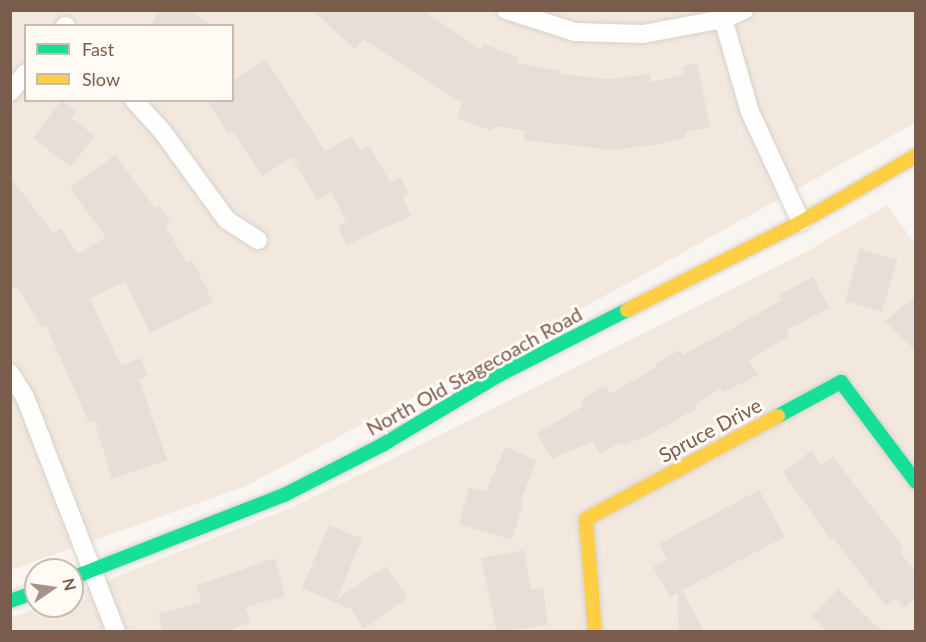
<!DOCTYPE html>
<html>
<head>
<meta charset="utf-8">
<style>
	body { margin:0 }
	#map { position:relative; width:926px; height:642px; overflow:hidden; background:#f9f5f0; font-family:Lato,sans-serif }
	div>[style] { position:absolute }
	.residential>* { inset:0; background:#f2e8de }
	.building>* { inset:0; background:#e6ded7 }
	.roads { filter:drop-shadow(0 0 2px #d7d1cb) drop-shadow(0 0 2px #d7d1cb) }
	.street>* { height:18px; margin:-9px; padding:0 9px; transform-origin:9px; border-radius:9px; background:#fefefd }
	.fast>* { height:14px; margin:-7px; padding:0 7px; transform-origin:7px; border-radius:7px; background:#16e098 }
	.slow>* { height:14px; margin:-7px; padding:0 7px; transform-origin:7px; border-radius:7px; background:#ffcf43 }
	span { translate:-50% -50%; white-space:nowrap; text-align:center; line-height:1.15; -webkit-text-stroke:6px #fffaf3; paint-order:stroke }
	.street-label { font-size:20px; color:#7a5c4d }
	.frame { position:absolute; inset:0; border:12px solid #7a5c4d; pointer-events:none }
	.legend { position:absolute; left:24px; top:24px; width:210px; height:78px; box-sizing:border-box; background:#fffaf3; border:2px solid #cabbb1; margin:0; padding:8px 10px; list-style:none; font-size:18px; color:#7a5c4d }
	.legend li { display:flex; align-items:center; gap:12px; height:30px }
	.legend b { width:30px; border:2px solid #cabbb1 }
	.north { position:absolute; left:24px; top:558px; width:60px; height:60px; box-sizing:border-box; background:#fffaf3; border:2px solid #cabbb1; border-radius:50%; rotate:77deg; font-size:16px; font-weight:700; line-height:24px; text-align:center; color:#7a5c4d }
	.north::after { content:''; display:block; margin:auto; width:21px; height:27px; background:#a69286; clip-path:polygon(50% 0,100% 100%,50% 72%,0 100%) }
</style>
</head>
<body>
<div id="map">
	<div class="residential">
		<i style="clip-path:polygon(evenodd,11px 11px,915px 11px,915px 123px,623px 286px,246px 486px,11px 570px,11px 11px,26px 26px,232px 26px,232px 100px,26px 100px,26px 26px)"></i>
		<i style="clip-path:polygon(887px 205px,915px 244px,915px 631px,11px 632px,10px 618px,42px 606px,72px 606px,72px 594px,295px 506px,388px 461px,808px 251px)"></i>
	</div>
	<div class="building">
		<i style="clip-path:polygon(160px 10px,189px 10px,211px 26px,150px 26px)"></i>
		<i style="clip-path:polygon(312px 10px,423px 10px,481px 50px,483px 44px,519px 57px,516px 63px,560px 71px,559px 74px,608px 79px,650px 74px,651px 82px,684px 75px,683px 66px,697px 63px,710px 127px,685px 132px,686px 137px,658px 144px,613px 150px,524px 140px,525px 131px,494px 126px,492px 131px,457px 118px,462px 103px,363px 39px,355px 49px)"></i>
		<i style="clip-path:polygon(266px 60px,325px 151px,352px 136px,361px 151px,369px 146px,390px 182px,401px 177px,409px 195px,403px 197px,411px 216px,346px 245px,338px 226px,346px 222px,332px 192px,317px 200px,292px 157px,262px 176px,233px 131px,228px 134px,207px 100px,232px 100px,232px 81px)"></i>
		<i style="clip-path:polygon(62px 100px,77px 111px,71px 118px,95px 136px,71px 167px,33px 138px)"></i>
		<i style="clip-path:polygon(115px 155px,155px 208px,160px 206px,170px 223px,165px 226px,187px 263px,192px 260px,213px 302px,150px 333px,125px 281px,90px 299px,121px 366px,141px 358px,148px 376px,139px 379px,167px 460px,112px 479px,94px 420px,89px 423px,46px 326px,42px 328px,17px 286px,10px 290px,10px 177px,53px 233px,60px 228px,78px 254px,106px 237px,70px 188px)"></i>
		<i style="clip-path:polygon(860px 249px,897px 260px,882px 312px,845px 301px)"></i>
		<i style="clip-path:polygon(813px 277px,829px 308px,787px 330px,788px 337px,749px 360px,758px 375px,724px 392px,720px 388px,694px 406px,696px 409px,643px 438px,623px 445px,622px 442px,600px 454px,593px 441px,552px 459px,537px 433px,584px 406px,581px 400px,606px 386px,610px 394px,657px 367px,655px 364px,680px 350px,683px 355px,731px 329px,782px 300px,779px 295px)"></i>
		<i style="clip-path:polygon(915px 297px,915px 350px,885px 321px)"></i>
		<i style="clip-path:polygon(505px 447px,537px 460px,520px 502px,523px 503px,512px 540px,459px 524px,469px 487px,486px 492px)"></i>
		<i style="clip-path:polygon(811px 451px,821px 466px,833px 457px,903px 547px,899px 550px,915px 572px,915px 599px,904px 608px,897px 598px,886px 606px,833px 538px,831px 540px,783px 472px)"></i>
		<i style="clip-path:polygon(759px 490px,785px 537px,682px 590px,704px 632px,679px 632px,678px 593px,670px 597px,653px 567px,667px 559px,659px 544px)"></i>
		<i style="clip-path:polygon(329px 525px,362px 539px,336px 600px,386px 566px,407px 598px,364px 628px,351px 609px,302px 588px)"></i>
		<i style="clip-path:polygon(524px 550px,531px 590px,543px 588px,548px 625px,497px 632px,481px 558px)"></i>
		<i style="clip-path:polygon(275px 558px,285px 596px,245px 607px,250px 622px,224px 632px,163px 632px,158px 614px,202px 602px,196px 586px)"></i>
		<i style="clip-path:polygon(838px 589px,862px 612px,883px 632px,828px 632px,812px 616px)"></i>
	</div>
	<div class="roads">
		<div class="street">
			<i style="left:506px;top:10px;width:72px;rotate:17.7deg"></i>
			<i style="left:575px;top:32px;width:68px;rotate:1.7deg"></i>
			<i style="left:643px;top:34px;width:81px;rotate:-10.6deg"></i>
			<i style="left:723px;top:19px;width:23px;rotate:-23deg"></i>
			<i style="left:723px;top:19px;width:97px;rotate:73.8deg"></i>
			<i style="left:750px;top:112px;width:121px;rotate:65.1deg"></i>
			<i style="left:65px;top:26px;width:1px"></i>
			<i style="left:10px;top:92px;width:25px;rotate:-50deg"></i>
			<i style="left:134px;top:100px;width:42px;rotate:47.9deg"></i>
			<i style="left:162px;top:131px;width:110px;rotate:53.9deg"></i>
			<i style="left:227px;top:220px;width:37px;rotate:33deg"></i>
			<i style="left:10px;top:373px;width:28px;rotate:58deg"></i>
			<i style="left:25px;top:397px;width:252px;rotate:68.8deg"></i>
		</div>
		<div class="fast">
			<i style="left:778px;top:416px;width:72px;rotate:-28.4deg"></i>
			<i style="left:841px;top:382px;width:125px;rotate:53.1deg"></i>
			<i style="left:72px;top:578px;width:228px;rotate:-21.4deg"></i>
			<i style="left:284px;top:495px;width:112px;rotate:-27deg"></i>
			<i style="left:384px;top:444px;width:136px;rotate:-30.9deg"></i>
			<i style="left:501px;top:374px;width:141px;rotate:-26.9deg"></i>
			<i style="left:10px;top:601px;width:28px;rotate:-19deg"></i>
		</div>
		<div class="slow">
			<i style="left:627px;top:310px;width:195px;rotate:-26.8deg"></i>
			<i style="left:801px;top:222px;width:133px;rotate:-29.9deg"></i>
			<i style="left:595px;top:632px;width:113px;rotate:-94.6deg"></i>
			<i style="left:586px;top:519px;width:218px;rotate:-28.2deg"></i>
		</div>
	</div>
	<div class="street-label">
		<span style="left:474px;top:371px;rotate:-29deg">North Old Stagecoach Road</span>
		<span style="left:710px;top:430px;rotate:-28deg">Spruce Drive</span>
	</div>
	<div class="frame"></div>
	<ul class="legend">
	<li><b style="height:8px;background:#16e098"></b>Fast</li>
	<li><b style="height:8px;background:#ffcf43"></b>Slow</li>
	</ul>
	<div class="north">N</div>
</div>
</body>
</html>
